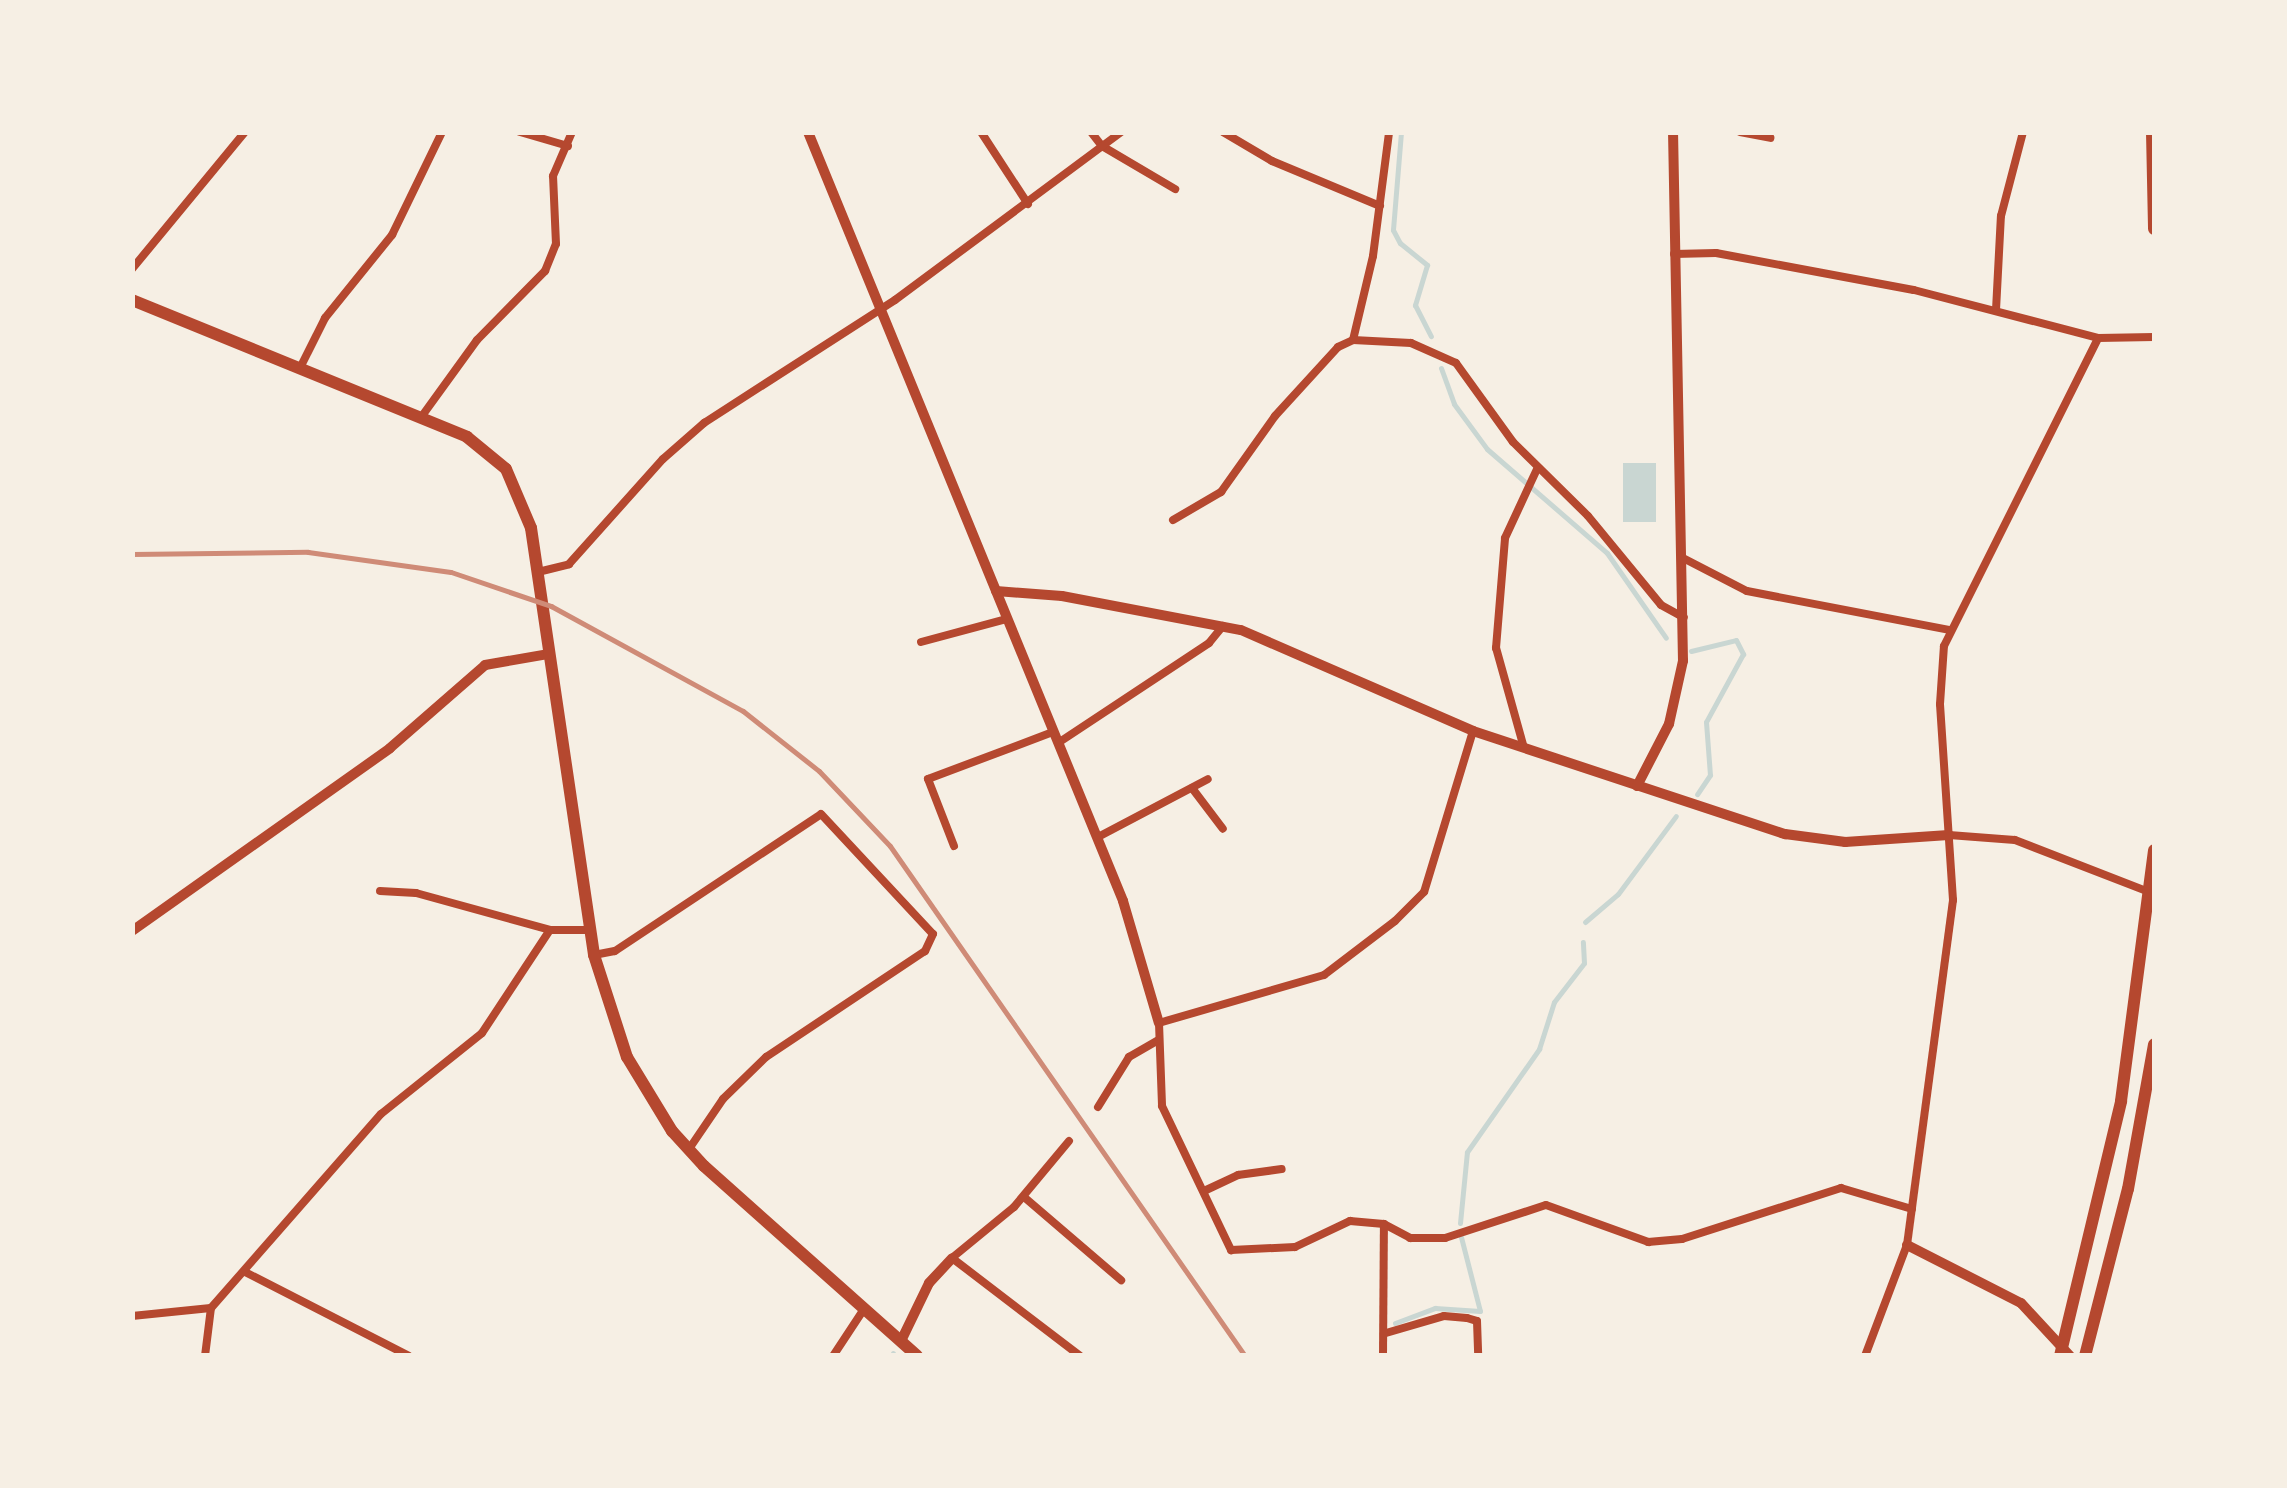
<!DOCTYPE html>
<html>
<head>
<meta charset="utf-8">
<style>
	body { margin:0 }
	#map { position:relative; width:2287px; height:1488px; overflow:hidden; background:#f6efe4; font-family:Karla,sans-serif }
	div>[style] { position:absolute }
	.water>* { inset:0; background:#c9d6d2 }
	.stream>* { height:5px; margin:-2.5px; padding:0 2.5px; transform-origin:2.5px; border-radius:2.5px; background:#c9d6d2 }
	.minor>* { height:8px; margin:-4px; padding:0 4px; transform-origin:4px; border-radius:4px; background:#b5482f }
	.tertiary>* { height:10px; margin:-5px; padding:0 5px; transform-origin:5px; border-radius:5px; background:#b5482f }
	.primary>* { height:12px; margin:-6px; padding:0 6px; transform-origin:6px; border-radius:6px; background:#b5482f }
	.trunk>* { height:12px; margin:-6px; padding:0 6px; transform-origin:6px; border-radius:6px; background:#b5482f }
	.rail>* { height:5px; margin:-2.5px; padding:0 2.5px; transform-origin:2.5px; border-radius:2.5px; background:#cf8b77 }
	span { translate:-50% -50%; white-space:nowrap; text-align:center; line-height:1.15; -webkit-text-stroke:8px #f6efe4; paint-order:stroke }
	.frame { position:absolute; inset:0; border:135px solid #f6efe4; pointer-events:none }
</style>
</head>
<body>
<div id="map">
	<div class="water">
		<i style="clip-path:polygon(1623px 463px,1656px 463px,1656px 522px,1623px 522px)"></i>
	</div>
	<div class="stream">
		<i style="left:1401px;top:132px;width:98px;rotate:94.7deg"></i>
		<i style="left:1393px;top:230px;width:15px;rotate:62deg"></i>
		<i style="left:1400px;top:243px;width:35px;rotate:39deg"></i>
		<i style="left:1427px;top:265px;width:42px;rotate:106.7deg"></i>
		<i style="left:1415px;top:305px;width:35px;rotate:63deg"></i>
		<i style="left:1441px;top:368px;width:38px;rotate:70deg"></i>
		<i style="left:1454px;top:404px;width:56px;rotate:53.7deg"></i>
		<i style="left:1487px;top:449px;width:159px;rotate:40.9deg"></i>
		<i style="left:1607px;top:553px;width:103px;rotate:55.2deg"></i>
		<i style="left:1691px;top:651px;width:46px;rotate:-13.7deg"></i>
		<i style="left:1736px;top:640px;width:16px;rotate:63deg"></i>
		<i style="left:1743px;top:654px;width:77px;rotate:118.6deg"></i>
		<i style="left:1706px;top:722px;width:53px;rotate:85.7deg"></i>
		<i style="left:1710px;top:775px;width:23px;rotate:124deg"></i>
		<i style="left:1585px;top:922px;width:43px;rotate:-40.3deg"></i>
		<i style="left:1618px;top:894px;width:97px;rotate:-53.4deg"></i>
		<i style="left:1460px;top:1223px;width:71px;rotate:-84.4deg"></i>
		<i style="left:1467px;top:1152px;width:126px;rotate:-55deg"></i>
		<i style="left:1539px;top:1049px;width:49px;rotate:-72.3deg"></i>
		<i style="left:1554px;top:1002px;width:49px;rotate:-52.4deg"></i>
		<i style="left:1584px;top:963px;width:21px;rotate:-93deg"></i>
		<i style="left:1395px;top:1323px;width:43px;rotate:-20.6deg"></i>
		<i style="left:1435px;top:1308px;width:45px;rotate:3.8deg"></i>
		<i style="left:1480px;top:1311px;width:76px;rotate:-104.4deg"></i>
		<i style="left:892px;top:1356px;width:3px;rotate:-72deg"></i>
	</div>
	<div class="minor">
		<i style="left:520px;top:132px;width:50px;rotate:16.3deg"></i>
		<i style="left:981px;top:132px;width:86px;rotate:56.9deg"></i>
		<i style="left:1091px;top:132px;width:18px;rotate:52deg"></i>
		<i style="left:1102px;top:146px;width:85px;rotate:30.5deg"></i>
		<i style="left:1223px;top:132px;width:57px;rotate:30.6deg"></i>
		<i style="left:1272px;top:161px;width:117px;rotate:22.6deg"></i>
		<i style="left:1740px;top:132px;width:31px;rotate:11deg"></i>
		<i style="left:1674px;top:254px;width:42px;rotate:-1.4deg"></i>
		<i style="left:1716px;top:253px;width:201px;rotate:10.6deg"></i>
		<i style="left:1914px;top:290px;width:190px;rotate:14.6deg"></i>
		<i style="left:2098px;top:338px;width:56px;rotate:-1deg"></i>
		<i style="left:132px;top:269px;width:178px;rotate:-50.5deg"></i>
		<i style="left:1996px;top:310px;width:94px;rotate:-87deg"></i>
		<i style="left:2001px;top:216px;width:87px;rotate:-75.3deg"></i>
		<i style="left:1353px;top:340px;width:86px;rotate:-76.6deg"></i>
		<i style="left:1373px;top:256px;width:125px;rotate:-82.6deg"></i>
		<i style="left:300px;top:368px;width:56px;rotate:-63.4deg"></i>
		<i style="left:325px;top:318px;width:107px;rotate:-51.1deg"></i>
		<i style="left:392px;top:235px;width:114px;rotate:-64.1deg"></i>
		<i style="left:422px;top:416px;width:94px;rotate:-54.1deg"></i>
		<i style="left:477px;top:340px;width:97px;rotate:-45.4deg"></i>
		<i style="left:545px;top:271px;width:29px;rotate:-68deg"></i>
		<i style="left:556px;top:244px;width:68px;rotate:-92.5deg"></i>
		<i style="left:553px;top:176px;width:48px;rotate:-66.6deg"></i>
		<i style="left:1173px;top:520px;width:56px;rotate:-30.3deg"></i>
		<i style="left:1221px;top:492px;width:93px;rotate:-54.6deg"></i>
		<i style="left:1275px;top:416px;width:93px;rotate:-47.6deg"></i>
		<i style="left:1338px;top:347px;width:17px;rotate:-25deg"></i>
		<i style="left:1353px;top:340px;width:58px;rotate:3deg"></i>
		<i style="left:1411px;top:343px;width:49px;rotate:24deg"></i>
		<i style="left:1456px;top:363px;width:97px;rotate:54.2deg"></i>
		<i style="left:1513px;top:442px;width:105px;rotate:44.6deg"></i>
		<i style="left:1588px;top:516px;width:115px;rotate:50.6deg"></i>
		<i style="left:1661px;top:605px;width:26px;rotate:29deg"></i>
		<i style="left:1681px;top:557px;width:74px;rotate:27.3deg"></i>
		<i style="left:1747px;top:591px;width:207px;rotate:10.9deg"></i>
		<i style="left:538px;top:572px;width:32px;rotate:-14deg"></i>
		<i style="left:569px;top:564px;width:141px;rotate:-48.2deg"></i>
		<i style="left:663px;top:459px;width:55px;rotate:-41.3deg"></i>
		<i style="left:704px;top:423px;width:227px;rotate:-32.8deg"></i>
		<i style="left:895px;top:300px;width:282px;rotate:-36.6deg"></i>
		<i style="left:921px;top:642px;width:89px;rotate:-15deg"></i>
		<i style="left:1473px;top:731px;width:168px;rotate:106.9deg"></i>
		<i style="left:1424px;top:892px;width:41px;rotate:135deg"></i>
		<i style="left:1395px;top:921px;width:89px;rotate:142.7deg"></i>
		<i style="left:1324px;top:975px;width:172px;rotate:163.8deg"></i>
		<i style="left:1159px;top:1023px;width:83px;rotate:87.9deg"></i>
		<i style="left:1162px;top:1106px;width:160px;rotate:64.4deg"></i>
		<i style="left:1231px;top:1250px;width:64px;rotate:-2.7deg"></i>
		<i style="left:1295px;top:1247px;width:61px;rotate:-25.3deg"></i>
		<i style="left:1350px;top:1221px;width:34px;rotate:5deg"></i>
		<i style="left:1384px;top:1224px;width:30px;rotate:28deg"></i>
		<i style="left:1410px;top:1238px;width:35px"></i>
		<i style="left:1445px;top:1238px;width:106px;rotate:-18.1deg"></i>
		<i style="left:1546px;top:1205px;width:109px;rotate:19.9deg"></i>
		<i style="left:1648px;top:1242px;width:34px;rotate:-5deg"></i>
		<i style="left:1682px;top:1239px;width:167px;rotate:-17.8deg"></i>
		<i style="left:1841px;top:1188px;width:74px;rotate:16.5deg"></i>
		<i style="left:1058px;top:743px;width:181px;rotate:-33.5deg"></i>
		<i style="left:1209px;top:643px;width:22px;rotate:-51deg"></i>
		<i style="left:1524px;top:748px;width:104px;rotate:-105.6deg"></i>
		<i style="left:1496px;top:648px;width:110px;rotate:-85.3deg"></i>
		<i style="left:1505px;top:538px;width:76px;rotate:-65.1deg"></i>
		<i style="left:1192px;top:788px;width:51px;rotate:52.9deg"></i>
		<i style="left:1949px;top:835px;width:66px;rotate:4.3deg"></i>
		<i style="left:2015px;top:840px;width:149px;rotate:21.2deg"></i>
		<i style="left:1098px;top:837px;width:124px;rotate:-27.8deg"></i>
		<i style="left:954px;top:846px;width:72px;rotate:-111.2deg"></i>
		<i style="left:928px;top:779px;width:134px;rotate:-20.6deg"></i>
		<i style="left:380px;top:891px;width:36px;rotate:3deg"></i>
		<i style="left:416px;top:893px;width:139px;rotate:15.4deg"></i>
		<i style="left:550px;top:930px;width:39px"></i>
		<i style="left:594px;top:955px;width:21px;rotate:-11deg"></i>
		<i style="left:615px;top:951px;width:247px;rotate:-33.6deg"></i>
		<i style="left:821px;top:814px;width:164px;rotate:47deg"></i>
		<i style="left:933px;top:934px;width:19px;rotate:115deg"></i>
		<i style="left:925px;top:951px;width:191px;rotate:146.3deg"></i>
		<i style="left:766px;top:1057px;width:60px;rotate:135.7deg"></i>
		<i style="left:723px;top:1099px;width:60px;rotate:124.2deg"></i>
		<i style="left:1098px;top:1107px;width:59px;rotate:-58.2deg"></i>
		<i style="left:1129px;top:1057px;width:34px;rotate:-30deg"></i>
		<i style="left:1069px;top:1141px;width:86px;rotate:129.8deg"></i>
		<i style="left:1014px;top:1207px;width:80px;rotate:140.6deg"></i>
		<i style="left:952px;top:1258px;width:161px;rotate:37.4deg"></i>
		<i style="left:1204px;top:1191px;width:38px;rotate:-25deg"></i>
		<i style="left:1238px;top:1175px;width:44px;rotate:-7.8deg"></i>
		<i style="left:1024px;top:1197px;width:128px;rotate:40.6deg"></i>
		<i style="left:245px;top:1272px;width:184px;rotate:27.1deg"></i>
		<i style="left:132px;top:1316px;width:79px;rotate:-5.8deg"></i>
		<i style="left:1386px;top:1333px;width:60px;rotate:-16.3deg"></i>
		<i style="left:1444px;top:1316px;width:23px;rotate:5deg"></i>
		<i style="left:1467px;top:1318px;width:10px;rotate:17deg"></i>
		<i style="left:1477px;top:1321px;width:34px;rotate:88deg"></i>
		<i style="left:205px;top:1356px;width:48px;rotate:-82.9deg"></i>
		<i style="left:211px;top:1308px;width:258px;rotate:-48.8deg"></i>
		<i style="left:381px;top:1114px;width:129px;rotate:-38.7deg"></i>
		<i style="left:482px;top:1033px;width:123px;rotate:-56.6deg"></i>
		<i style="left:833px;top:1356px;width:56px;rotate:-56.6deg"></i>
		<i style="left:1383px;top:1356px;width:132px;rotate:-89.6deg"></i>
		<i style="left:1865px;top:1356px;width:119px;rotate:-69.3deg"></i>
		<i style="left:1907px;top:1245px;width:348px;rotate:-82.4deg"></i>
		<i style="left:1953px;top:900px;width:196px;rotate:-93.8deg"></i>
		<i style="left:1940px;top:704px;width:58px;rotate:-86.1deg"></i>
		<i style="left:1944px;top:646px;width:344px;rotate:-63.4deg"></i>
	</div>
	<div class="tertiary">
		<i style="left:808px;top:132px;width:831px;rotate:67.72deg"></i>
		<i style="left:1123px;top:901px;width:127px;rotate:73.6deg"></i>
		<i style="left:996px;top:591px;width:66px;rotate:4.3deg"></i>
		<i style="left:1062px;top:596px;width:182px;rotate:10.8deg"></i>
		<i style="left:1241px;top:630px;width:253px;rotate:23.5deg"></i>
		<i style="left:1473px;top:731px;width:329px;rotate:18.3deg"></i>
		<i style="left:1785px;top:834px;width:61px;rotate:7.6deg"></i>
		<i style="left:1845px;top:842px;width:104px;rotate:-3.9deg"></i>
		<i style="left:1637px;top:786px;width:70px;rotate:-62.7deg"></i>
		<i style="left:1669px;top:724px;width:65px;rotate:-77.5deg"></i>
		<i style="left:1683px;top:661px;width:529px;rotate:-91.08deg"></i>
		<i style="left:132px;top:931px;width:316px;rotate:-35.3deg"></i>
		<i style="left:390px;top:748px;width:126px;rotate:-41.1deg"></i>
		<i style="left:485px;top:665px;width:65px;rotate:-9.8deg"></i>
		<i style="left:1907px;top:1245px;width:128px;rotate:27deg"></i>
		<i style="left:2021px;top:1303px;width:72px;rotate:47.2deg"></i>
		<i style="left:901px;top:1341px;width:64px;rotate:-64.2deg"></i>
		<i style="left:929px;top:1283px;width:34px;rotate:-47deg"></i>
	</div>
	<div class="primary">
		<i style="left:132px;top:300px;width:362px;rotate:22.2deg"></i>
		<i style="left:467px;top:437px;width:50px;rotate:39.4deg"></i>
		<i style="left:506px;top:469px;width:64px;rotate:67deg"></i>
		<i style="left:531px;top:528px;width:432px;rotate:81.6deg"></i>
		<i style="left:594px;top:955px;width:107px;rotate:72.1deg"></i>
		<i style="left:627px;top:1057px;width:87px;rotate:58.7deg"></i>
		<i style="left:672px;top:1131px;width:47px;rotate:47.6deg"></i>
		<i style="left:704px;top:1166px;width:285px;rotate:41.7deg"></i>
	</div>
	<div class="trunk">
		<i style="left:2152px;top:132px;width:97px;rotate:88.8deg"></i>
		<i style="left:2060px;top:1356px;width:262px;rotate:-76.5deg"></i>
		<i style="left:2121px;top:1101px;width:253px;rotate:-82.5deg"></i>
		<i style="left:2085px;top:1356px;width:172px;rotate:-75.6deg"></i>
		<i style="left:2128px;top:1189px;width:147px;rotate:-79.8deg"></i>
	</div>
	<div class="rail">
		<i style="left:132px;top:554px;width:176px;rotate:-0.7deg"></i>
		<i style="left:308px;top:552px;width:144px;rotate:8deg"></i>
		<i style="left:451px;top:572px;width:106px;rotate:18.8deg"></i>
		<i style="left:551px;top:606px;width:219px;rotate:28.7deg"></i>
		<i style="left:743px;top:711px;width:97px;rotate:38.3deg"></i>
		<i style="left:819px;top:771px;width:103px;rotate:46.6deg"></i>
		<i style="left:890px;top:846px;width:621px;rotate:55.16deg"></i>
	</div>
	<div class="frame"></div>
</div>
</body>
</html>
